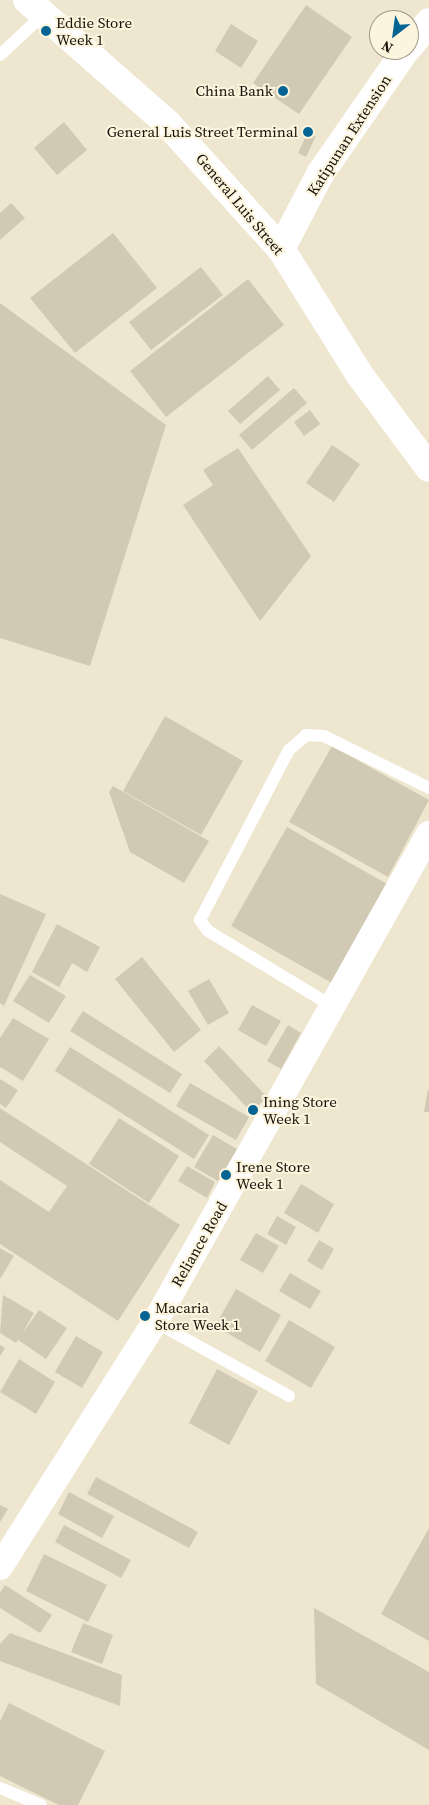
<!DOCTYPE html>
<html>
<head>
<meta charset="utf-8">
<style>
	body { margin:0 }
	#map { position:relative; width:429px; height:1805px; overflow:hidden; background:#efe6d0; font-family:"Source Serif 4",serif }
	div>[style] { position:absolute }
	.building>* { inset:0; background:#d1c9b3 }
	.lane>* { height:12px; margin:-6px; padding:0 6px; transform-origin:6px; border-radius:6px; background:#fff }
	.street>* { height:26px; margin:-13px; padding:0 13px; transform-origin:13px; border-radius:13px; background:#fff }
	.secondary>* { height:28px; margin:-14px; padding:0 14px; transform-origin:14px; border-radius:14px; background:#fff }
	.primary>* { height:28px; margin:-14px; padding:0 14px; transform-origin:14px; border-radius:14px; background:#fff }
	.dots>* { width:14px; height:14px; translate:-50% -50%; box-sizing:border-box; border:2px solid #fcf4dd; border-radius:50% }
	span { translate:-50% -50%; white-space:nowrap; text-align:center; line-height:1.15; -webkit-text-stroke:4px #fcf4dd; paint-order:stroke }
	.poi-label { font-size:15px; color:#16130b }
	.left { translate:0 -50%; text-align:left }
	.right { translate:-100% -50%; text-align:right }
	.street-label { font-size:15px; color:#16130b }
	.north { position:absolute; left:369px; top:10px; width:50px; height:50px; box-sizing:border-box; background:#fcf4dd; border:1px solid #a09a89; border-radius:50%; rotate:210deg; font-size:14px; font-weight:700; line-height:20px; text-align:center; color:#16130b }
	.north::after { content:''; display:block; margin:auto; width:18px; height:22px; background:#046494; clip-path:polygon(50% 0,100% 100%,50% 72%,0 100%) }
</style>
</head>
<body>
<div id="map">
	<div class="building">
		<i style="clip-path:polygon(306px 5px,352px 37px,299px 114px,253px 83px)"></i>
		<i style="clip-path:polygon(231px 24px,258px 41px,241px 68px,215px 51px)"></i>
		<i style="clip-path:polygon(64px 122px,87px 150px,57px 175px,34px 148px)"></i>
		<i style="clip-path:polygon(308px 132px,316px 136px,306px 157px,298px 153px)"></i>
		<i style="clip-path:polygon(11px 203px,25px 218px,0 240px,0 213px)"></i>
		<i style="clip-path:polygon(113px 233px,157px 288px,75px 353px,30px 298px)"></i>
		<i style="clip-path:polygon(201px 267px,223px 295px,151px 350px,129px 322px)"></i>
		<i style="clip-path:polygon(248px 279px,284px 325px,166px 417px,130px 371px)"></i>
		<i style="clip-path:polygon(0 303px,166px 425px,90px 666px,0 638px)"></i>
		<i style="clip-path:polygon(268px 376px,280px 390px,240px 424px,228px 411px)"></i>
		<i style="clip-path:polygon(294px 388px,307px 403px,252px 450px,239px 435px)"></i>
		<i style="clip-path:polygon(310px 410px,320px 424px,304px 436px,294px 422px)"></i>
		<i style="clip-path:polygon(332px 445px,360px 464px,334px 502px,306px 483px)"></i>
		<i style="clip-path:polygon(238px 448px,311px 556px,260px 621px,183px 505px,213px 485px,203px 470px)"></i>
		<i style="clip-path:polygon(165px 716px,243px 761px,201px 835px,123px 791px)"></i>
		<i style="clip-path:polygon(332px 746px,429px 800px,388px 877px,289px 822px)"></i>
		<i style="clip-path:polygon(113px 786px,209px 841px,184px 883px,130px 852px,109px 792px)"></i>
		<i style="clip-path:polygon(287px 827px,387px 884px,332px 983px,231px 926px)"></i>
		<i style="clip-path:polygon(0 894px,46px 914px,4px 1006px,0 1003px)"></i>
		<i style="clip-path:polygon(57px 924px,100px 947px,87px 972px,72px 963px,59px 987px,32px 972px)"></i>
		<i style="clip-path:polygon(142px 957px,201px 1030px,174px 1052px,115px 979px)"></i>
		<i style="clip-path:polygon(30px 975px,66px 996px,49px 1023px,13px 1001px)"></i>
		<i style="clip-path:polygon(209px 979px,229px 1013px,208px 1025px,188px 991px)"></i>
		<i style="clip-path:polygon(252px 1005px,281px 1021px,266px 1046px,238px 1030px)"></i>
		<i style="clip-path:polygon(83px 1011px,182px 1074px,170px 1093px,70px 1031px)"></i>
		<i style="clip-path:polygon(13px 1018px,49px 1039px,23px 1081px,0 1067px,0 1038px)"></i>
		<i style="clip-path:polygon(288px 1025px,301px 1033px,281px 1069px,267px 1061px)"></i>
		<i style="clip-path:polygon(219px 1046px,267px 1097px,251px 1112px,204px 1061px)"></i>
		<i style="clip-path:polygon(70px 1047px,209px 1135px,194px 1159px,55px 1071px)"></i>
		<i style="clip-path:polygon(0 1079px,18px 1090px,6px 1108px,0 1104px)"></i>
		<i style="clip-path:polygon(190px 1083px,249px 1117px,236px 1140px,176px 1106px)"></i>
		<i style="clip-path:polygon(428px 1090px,429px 1090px,429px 1112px,424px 1112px)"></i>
		<i style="clip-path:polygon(0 1108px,180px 1225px,118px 1321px,0 1244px,0 1180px,49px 1212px,67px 1186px,0 1142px)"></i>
		<i style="clip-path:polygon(119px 1118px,179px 1156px,149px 1203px,89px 1164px)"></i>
		<i style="clip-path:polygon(213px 1135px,237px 1149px,218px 1181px,194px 1167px)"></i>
		<i style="clip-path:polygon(187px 1166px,215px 1182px,207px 1198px,178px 1181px)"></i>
		<i style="clip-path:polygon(301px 1184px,334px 1204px,318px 1233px,284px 1213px)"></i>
		<i style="clip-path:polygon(277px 1216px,296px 1227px,286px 1245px,267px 1234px)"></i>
		<i style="clip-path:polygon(256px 1233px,279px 1246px,263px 1273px,240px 1260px)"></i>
		<i style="clip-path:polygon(319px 1240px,334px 1249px,322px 1270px,307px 1261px)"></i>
		<i style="clip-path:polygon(0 1248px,14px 1256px,0 1279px)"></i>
		<i style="clip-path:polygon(290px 1273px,321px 1291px,310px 1309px,279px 1291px)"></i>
		<i style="clip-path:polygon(236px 1289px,281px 1315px,260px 1352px,215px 1326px)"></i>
		<i style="clip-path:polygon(3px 1295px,34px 1313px,22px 1334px,39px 1310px,67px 1328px,46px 1359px,18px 1340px,16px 1343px,0 1333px)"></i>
		<i style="clip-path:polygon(289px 1320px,335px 1347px,311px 1388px,265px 1361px)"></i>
		<i style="clip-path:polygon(76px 1336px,103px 1352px,82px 1388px,55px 1372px)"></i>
		<i style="clip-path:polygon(0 1345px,5px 1348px,0 1356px)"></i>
		<i style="clip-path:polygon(19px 1359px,55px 1382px,36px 1414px,0 1392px)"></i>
		<i style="clip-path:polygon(217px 1369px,258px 1391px,229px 1445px,189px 1423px)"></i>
		<i style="clip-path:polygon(96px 1477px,198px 1532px,189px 1548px,87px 1494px)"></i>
		<i style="clip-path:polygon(69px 1492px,114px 1516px,102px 1538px,58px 1514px)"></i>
		<i style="clip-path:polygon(0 1505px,8px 1509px,0 1522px)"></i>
		<i style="clip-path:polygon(64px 1525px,131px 1560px,121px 1578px,55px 1542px)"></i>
		<i style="clip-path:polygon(429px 1528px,429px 1641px,381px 1614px)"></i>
		<i style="clip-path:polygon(44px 1554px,107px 1585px,88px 1622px,26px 1591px)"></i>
		<i style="clip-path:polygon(5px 1585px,52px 1615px,40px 1633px,0 1608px,0 1593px)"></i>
		<i style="clip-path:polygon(314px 1608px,429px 1672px,429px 1750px,316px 1684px)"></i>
		<i style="clip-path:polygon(83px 1623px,113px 1635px,102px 1664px,71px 1652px)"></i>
		<i style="clip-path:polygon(10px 1633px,122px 1675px,120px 1706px,0 1661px,0 1644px)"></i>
		<i style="clip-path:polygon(9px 1703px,105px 1751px,78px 1805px,59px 1805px,0 1776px,0 1721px)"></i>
	</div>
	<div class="lane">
		<i style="left:0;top:55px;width:60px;rotate:-43deg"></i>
		<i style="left:332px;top:1006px;width:145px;rotate:-148.8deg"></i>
		<i style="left:208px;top:931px;width:14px;rotate:-126deg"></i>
		<i style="left:200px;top:920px;width:192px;rotate:-62.4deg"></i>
		<i style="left:289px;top:750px;width:23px;rotate:-41deg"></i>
		<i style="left:306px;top:735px;width:18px;rotate:3deg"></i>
		<i style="left:324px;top:736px;width:117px;rotate:26.3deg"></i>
		<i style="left:155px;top:1322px;width:153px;rotate:28.9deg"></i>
		<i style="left:0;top:1788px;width:44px;rotate:22.5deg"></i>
	</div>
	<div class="street">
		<i style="left:0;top:1567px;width:290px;rotate:-57.7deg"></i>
		<i style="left:155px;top:1322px;width:560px;rotate:-60.69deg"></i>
	</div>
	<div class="secondary">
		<i style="left:409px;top:47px;width:32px;rotate:-51deg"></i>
		<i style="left:281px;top:249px;width:85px;rotate:-62.5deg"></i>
		<i style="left:320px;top:174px;width:151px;rotate:-55.3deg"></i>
	</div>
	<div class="primary">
		<i style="left:27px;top:0;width:186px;rotate:41.3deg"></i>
		<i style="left:167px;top:123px;width:170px;rotate:47.9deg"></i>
		<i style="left:281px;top:249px;width:147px;rotate:58deg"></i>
		<i style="left:359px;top:374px;width:117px;rotate:53.3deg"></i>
	</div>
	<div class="dots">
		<i style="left:46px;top:31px;background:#046494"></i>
		<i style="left:283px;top:91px;background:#046494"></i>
		<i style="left:308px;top:132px;background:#046494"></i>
		<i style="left:253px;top:1110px;background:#046494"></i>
		<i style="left:226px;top:1175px;background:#046494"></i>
		<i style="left:145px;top:1316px;background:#046494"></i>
	</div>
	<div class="poi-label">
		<span class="left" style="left:56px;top:31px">Eddie Store<br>Week 1</span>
		<span class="right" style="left:273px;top:91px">China Bank</span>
		<span class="right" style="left:298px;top:132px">General Luis Street Terminal</span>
		<span class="left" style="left:263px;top:1110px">Ining Store<br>Week 1</span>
		<span class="left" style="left:236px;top:1175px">Irene Store<br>Week 1</span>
		<span class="left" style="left:155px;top:1316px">Macaria<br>Store Week 1</span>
	</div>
	<div class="street-label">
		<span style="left:349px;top:135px;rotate:-57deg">Katipunan Extension</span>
		<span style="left:240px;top:204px;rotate:50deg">General Luis Street</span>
		<span style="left:199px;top:1244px;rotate:-60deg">Reliance Road</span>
	</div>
	<div class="north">N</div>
</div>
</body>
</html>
